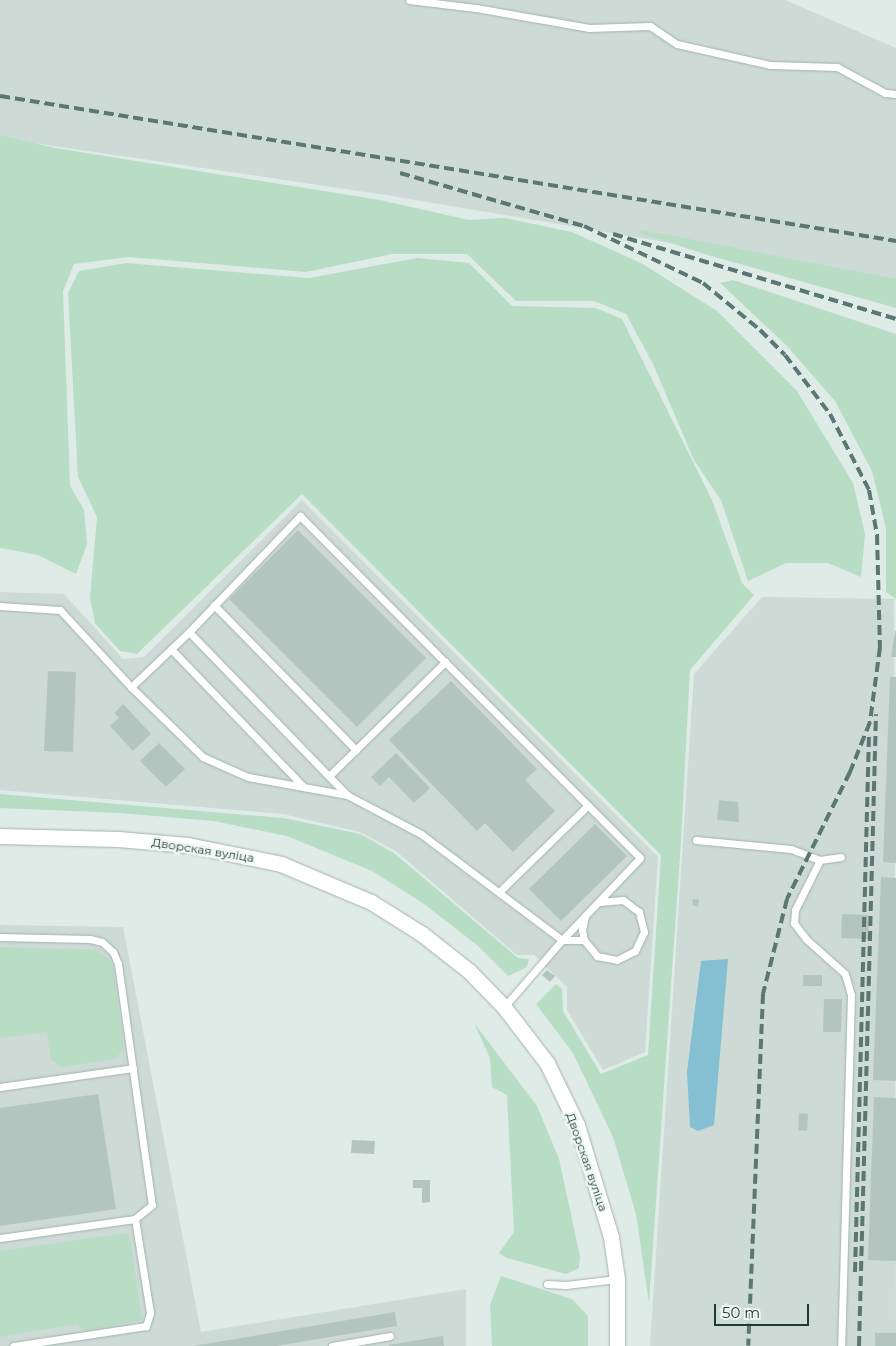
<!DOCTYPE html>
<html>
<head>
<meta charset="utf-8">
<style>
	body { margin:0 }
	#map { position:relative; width:896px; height:1346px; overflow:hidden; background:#dfebe6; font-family:Montserrat,sans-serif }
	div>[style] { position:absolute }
	.built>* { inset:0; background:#cddad5 }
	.green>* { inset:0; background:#b7ddc4 }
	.water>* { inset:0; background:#85bfd2 }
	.building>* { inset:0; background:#b4c5c0 }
	.roads { filter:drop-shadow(0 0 1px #a2b3ae) drop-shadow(0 0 1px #a2b3ae) }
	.lane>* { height:7px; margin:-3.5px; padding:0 3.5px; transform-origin:3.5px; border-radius:3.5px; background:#fff }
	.secondary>* { height:15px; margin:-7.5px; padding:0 7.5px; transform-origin:7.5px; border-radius:7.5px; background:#fff }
	.rail>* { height:4px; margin-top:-2px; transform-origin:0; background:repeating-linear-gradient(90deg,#5a7771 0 10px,transparent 0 15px) }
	span { translate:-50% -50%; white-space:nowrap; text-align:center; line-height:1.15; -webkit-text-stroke:5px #eff7f4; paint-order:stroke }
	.street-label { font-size:12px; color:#203b36 }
	.scale { position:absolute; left:714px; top:1304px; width:95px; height:22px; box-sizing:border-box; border:2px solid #203b36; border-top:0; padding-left:6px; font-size:15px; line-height:18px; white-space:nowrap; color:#203b36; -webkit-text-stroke:4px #eff7f4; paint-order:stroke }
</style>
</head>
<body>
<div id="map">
	<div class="built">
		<i style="clip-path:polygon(0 0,785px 0,896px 48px,896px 281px,386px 195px,0 138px)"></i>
		<i style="clip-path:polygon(302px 500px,658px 857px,645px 1052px,603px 1070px,567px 1010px,567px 987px,534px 955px,517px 955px,396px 851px,360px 832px,283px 814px,0 790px,0 592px,64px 594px,123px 659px,144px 657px)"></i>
		<i style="clip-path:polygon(762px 597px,894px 599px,896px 1346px,650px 1346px,694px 674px)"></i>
		<i style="clip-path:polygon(0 925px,123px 927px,201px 1332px,466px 1289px,466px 1346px,0 1346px)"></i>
	</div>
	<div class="green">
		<i style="clip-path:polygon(0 135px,55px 148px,380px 200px,469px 220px,504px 218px,572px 232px,641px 263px,717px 311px,797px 391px,853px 483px,865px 534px,861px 577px,828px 563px,786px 563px,748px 581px,721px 500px,694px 460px,653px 364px,626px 314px,594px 301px,516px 301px,467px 254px,392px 254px,306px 272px,128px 257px,74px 264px,63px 291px,70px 486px,84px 510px,87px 544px,76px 574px,38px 555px,0 548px)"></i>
		<i style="clip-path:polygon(642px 230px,896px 279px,896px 308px,708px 255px,637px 232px)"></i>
		<i style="clip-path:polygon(417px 258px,469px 263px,512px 306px,596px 308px,622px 319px,712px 500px,742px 583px,754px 595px,690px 670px,681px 841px,649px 1303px,636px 1214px,613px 1137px,573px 1053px,536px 1004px,556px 984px,562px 989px,563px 1011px,601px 1074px,648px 1055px,661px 855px,302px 494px,137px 654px,120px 651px,95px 623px,90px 598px,97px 517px,78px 477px,68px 293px,79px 271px,126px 263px,309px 278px)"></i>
		<i style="clip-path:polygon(733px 280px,896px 334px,896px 599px,886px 592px,886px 528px,872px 471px,835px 401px,785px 344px,720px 283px)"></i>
		<i style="clip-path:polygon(0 794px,283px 818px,360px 834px,394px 853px,518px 958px,529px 959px,527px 967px,508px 976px,477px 945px,424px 904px,372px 871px,287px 836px,214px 821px,120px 813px,0 808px)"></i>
		<i style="clip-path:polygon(0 947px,97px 950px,107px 958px,113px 965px,124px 1049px,115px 1059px,61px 1067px,51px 1060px,47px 1032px,0 1038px)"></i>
		<i style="clip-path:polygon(474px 1023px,537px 1106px,559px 1159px,580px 1256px,579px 1268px,566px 1274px,507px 1258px,499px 1253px,514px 1232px,507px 1095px,492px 1087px,490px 1058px)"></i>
		<i style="clip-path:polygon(126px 1233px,130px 1237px,142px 1320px,85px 1331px,77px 1324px,0 1337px,0 1251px)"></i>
		<i style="clip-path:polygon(501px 1276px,572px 1299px,588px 1316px,588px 1346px,492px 1346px,490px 1305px)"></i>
	</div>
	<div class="water">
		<i style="clip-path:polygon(728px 959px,714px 1125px,698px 1131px,690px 1127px,687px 1072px,701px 961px)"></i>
	</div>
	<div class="building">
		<i style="clip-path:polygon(298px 530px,426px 658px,357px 727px,229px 599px)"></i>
		<i style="clip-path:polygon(895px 631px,896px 631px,896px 657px,891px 657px)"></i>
		<i style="clip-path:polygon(48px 671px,76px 672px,73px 752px,44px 751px)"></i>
		<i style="clip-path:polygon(890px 677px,896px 677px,896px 863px,883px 862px)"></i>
		<i style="clip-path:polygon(451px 681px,537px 769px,525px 780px,555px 811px,513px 852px,485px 823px,477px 831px,389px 740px)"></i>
		<i style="clip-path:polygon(123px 704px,151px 734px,133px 751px,110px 726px,119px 718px,114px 713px)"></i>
		<i style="clip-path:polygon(159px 743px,185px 769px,166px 787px,140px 761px)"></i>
		<i style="clip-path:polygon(396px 753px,430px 788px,414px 803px,389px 777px,380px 786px,371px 777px)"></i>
		<i style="clip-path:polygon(719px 800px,738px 802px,739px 822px,717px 820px)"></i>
		<i style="clip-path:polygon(595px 824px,627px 856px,561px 921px,529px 889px)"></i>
		<i style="clip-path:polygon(881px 877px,896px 878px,896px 1081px,873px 1080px)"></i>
		<i style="clip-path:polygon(693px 899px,699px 900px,698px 907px,692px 905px)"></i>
		<i style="clip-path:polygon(842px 914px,869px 915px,868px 939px,841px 938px)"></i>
		<i style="clip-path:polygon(547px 970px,555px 976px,550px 982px,542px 975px)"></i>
		<i style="clip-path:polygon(803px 975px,822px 975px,822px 986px,803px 986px)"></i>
		<i style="clip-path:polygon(824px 999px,842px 999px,841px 1032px,823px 1032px)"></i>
		<i style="clip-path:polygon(98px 1094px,116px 1209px,0 1226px,0 1108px)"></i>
		<i style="clip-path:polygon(874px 1097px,896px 1098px,896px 1261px,868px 1260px)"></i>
		<i style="clip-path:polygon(799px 1113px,808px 1114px,807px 1131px,798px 1130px)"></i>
		<i style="clip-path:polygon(352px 1140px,375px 1141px,374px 1154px,351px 1153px)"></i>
		<i style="clip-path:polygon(413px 1180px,430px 1180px,430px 1202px,422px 1203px,422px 1188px,413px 1188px)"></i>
		<i style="clip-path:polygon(395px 1312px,397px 1326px,276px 1346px,193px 1346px)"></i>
		<i style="clip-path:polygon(875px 1333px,896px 1333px,896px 1346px,875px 1346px)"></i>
		<i style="clip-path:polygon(443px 1336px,444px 1346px,389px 1346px,389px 1345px)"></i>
	</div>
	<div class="roads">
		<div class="lane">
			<i style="left:409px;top:0;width:67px;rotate:6.8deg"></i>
			<i style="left:476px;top:8px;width:115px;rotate:10deg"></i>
			<i style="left:589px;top:28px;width:61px;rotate:-1.9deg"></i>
			<i style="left:650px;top:26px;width:32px;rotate:34deg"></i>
			<i style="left:677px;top:44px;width:95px;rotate:12.7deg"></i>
			<i style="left:770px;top:65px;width:67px;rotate:1.7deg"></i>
			<i style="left:837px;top:67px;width:55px;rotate:28.4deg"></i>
			<i style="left:885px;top:93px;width:11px;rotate:5deg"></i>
			<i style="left:214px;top:605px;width:203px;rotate:45.6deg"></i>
			<i style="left:0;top:606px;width:60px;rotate:3.8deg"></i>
			<i style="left:60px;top:610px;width:105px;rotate:47.3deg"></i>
			<i style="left:189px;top:632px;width:161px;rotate:-46.3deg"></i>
			<i style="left:300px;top:516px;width:206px;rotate:45.2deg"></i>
			<i style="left:171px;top:649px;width:192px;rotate:46.1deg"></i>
			<i style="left:329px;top:776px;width:163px;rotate:-44.5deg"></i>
			<i style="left:445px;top:662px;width:276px;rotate:45.1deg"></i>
			<i style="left:640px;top:858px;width:113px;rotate:133.6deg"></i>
			<i style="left:347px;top:795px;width:227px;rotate:-134.1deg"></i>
			<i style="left:189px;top:632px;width:80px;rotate:136.5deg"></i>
			<i style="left:131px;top:687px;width:100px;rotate:44.2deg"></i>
			<i style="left:203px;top:757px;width:49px;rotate:24deg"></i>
			<i style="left:248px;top:777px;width:101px;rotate:10.3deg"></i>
			<i style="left:347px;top:795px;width:84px;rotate:27.8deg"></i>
			<i style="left:421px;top:834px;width:176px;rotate:36.9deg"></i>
			<i style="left:562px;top:940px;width:89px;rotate:130.9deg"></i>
			<i style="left:696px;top:840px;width:95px;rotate:5.4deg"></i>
			<i style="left:791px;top:849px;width:31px;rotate:21deg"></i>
			<i style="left:820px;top:860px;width:56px;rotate:116.6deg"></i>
			<i style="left:795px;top:910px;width:13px;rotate:94deg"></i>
			<i style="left:794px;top:923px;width:20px;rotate:53deg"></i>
			<i style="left:806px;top:939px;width:52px;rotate:41.9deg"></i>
			<i style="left:845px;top:974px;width:22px;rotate:74deg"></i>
			<i style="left:851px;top:995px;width:351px;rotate:91.6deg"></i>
			<i style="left:820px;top:860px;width:21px;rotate:-8deg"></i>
			<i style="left:499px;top:892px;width:124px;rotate:-44.3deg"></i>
			<i style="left:585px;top:916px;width:14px;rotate:102deg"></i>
			<i style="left:582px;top:930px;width:10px;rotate:79deg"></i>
			<i style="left:584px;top:940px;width:21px;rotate:51deg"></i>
			<i style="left:597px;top:956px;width:20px;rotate:11deg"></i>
			<i style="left:617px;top:960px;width:20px;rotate:-27deg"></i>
			<i style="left:635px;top:951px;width:21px;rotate:-65deg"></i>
			<i style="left:644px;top:932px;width:21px;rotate:-104deg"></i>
			<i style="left:639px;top:912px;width:20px;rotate:-143deg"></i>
			<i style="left:623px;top:900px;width:24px;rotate:175deg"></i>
			<i style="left:0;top:937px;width:90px;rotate:1.3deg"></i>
			<i style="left:90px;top:939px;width:12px;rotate:14deg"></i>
			<i style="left:102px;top:942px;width:15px;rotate:42deg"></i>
			<i style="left:113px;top:952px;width:13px;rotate:67deg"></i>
			<i style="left:118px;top:964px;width:243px;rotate:82deg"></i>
			<i style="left:152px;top:1205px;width:22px;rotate:141deg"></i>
			<i style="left:135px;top:1219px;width:95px;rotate:80.9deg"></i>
			<i style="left:150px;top:1313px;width:14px;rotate:107deg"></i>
			<i style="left:146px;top:1326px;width:134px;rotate:171.4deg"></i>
			<i style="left:562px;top:940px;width:22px"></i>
			<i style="left:0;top:1087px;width:134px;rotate:-8.1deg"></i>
			<i style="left:0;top:1238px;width:136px;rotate:-8deg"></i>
			<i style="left:547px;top:1284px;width:19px;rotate:3deg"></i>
			<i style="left:566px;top:1285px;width:51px;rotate:-6.7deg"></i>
			<i style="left:332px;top:1346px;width:59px;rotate:-9.8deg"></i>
		</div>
		<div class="secondary">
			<i style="left:0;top:836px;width:118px;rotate:1.5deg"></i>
			<i style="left:118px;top:839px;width:70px;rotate:4.9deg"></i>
			<i style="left:188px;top:845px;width:95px;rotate:11.5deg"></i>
			<i style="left:281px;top:864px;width:98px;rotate:22.9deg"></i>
			<i style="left:371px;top:902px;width:60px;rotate:32.1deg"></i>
			<i style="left:422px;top:934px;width:60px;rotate:38.2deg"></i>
			<i style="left:469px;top:971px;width:50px;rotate:45.8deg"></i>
			<i style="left:504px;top:1007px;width:71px;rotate:52.5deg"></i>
			<i style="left:547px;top:1063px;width:69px;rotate:64.2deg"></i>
			<i style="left:577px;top:1125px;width:117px;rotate:73.1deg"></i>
			<i style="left:611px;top:1237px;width:42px;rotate:81.9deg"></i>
			<i style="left:617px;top:1279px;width:67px;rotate:90deg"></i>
		</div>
	</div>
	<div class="rail">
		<i style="left:0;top:96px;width:908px;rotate:9.19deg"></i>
		<i style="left:400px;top:173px;width:191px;rotate:16.1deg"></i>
		<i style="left:584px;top:226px;width:132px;rotate:25.6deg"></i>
		<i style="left:703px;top:283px;width:74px;rotate:39.5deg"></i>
		<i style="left:760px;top:330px;width:35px;rotate:45deg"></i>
		<i style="left:785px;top:355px;width:74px;rotate:52.7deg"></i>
		<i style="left:830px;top:414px;width:85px;rotate:62.8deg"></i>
		<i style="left:869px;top:490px;width:46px;rotate:79.9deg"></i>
		<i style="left:877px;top:535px;width:112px;rotate:88.5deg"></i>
		<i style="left:880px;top:647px;width:76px;rotate:97.6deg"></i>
		<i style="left:870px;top:722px;width:54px;rotate:111.8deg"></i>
		<i style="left:850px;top:772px;width:142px;rotate:116.4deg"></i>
		<i style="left:787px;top:899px;width:98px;rotate:104.2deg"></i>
		<i style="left:763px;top:994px;width:352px;rotate:92.4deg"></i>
		<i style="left:613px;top:234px;width:295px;rotate:16.7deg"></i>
		<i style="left:855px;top:1272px;width:537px;rotate:-88.51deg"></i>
		<i style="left:859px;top:1346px;width:632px;rotate:-88.46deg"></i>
	</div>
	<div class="street-label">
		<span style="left:203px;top:850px;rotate:9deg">Дворская вуліца</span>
		<span style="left:587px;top:1162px;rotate:71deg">Дворская вуліца</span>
	</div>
	<div class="scale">50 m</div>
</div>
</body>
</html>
